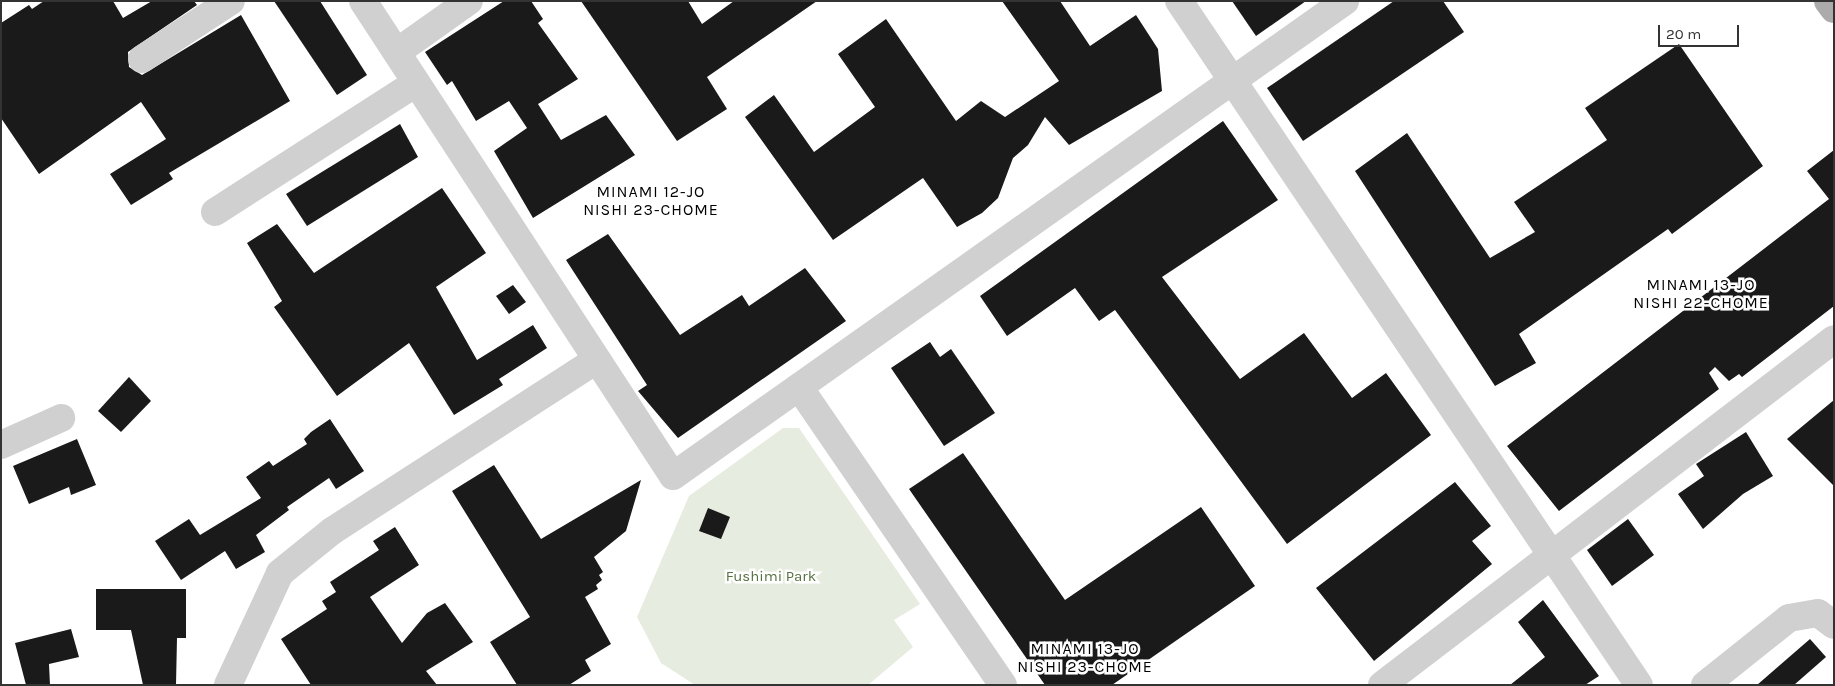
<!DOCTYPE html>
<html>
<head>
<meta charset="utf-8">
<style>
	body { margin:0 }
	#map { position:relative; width:1835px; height:686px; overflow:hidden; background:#fff; font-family:Karla,sans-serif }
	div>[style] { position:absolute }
	.green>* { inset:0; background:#e6ecdf }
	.building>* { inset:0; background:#1a1a1a }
	.minor>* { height:28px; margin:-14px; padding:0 14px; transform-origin:14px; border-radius:14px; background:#d0d0d0 }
	.major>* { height:28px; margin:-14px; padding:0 14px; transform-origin:14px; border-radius:14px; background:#ababab }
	span { translate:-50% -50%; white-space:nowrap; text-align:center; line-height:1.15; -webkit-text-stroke:5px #fff; paint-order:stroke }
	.park-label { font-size:15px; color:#56703f }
	.neighbourhood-label { font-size:16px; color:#000; letter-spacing:1px }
	.frame { position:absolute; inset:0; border:2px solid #333; pointer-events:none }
	.scale { position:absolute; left:1658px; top:25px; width:81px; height:22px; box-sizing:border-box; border:2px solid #333; border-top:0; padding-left:6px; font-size:15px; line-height:18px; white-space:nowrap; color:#333; -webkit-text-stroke:4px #fff; paint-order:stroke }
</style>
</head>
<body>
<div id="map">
	<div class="green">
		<i style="clip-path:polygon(783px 428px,799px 428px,920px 604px,894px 620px,913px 647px,868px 685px,695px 685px,661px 663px,637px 617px,689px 496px)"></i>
	</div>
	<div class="building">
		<i style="clip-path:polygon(44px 1px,113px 1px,123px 18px,152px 1px,194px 1px,197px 5px,128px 52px,129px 67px,142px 75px,241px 15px,290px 101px,169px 173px,173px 179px,131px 205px,110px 174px,166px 139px,141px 102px,39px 174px,1px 118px,1px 23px,29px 5px,32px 9px)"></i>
		<i style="clip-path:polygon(274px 1px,320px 1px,367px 75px,337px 95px)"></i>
		<i style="clip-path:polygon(504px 1px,531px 1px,543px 19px,538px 23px,578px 79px,538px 104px,561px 140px,606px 115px,635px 155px,533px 218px,494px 151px,527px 128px,509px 101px,476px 121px,452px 81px,447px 85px,425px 52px)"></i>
		<i style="clip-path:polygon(581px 1px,688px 1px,702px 24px,734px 1px,817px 1px,707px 77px,727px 109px,677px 141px)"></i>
		<i style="clip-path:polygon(1002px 1px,1060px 1px,1090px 46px,1136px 15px,1158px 49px,1162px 91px,1069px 145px,1045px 117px,1028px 145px,1013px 158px,998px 198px,982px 213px,957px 227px,923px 178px,833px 240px,745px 117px,774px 95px,814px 152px,875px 107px,838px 54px,886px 19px,956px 121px,981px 101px,1005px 117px,1059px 81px)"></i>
		<i style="clip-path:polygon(1232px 1px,1306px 1px,1256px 36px)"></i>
		<i style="clip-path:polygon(1394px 1px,1443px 1px,1464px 32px,1303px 141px,1267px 88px)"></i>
		<i style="clip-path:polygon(1679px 44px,1763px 166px,1672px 234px,1668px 229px,1519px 334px,1536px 363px,1495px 386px,1355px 171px,1407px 133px,1490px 258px,1535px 232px,1514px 202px,1607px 140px,1585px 108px)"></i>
		<i style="clip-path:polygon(1223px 121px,1278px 200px,1162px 277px,1240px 379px,1304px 333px,1352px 398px,1386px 373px,1431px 435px,1287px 544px,1115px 310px,1099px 321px,1075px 288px,1007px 336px,980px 296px)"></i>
		<i style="clip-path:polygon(400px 124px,418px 157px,307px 226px,286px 194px)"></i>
		<i style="clip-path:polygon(1834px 150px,1834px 306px,1742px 377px,1739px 374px,1729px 381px,1715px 367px,1709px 373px,1719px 389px,1559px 511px,1507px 446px,1829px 199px,1807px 171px)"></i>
		<i style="clip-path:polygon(442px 188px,486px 253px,436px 287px,477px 360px,533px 325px,547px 348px,499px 379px,503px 385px,454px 415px,409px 343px,337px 396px,274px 307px,282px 301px,247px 243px,277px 224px,314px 273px)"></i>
		<i style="clip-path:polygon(608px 234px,680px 335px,742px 295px,749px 306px,805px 268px,846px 321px,678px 438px,638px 391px,647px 385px,566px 260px)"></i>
		<i style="clip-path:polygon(513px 285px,526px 302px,509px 314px,496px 296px)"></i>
		<i style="clip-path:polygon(930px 342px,940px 357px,951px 349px,995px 413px,944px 446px,891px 368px)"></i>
		<i style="clip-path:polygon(129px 377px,151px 401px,121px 432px,98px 411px)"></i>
		<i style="clip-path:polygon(1834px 400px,1834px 486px,1787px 439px)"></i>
		<i style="clip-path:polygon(330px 419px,364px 471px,336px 489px,329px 478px,287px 507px,289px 510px,256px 535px,265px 552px,236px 569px,225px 551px,181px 580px,155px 541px,189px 519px,200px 535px,261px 498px,246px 477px,269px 461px,273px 466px,307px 444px,304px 439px,311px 432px)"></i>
		<i style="clip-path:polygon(1746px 432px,1773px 476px,1743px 494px,1703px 529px,1678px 494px,1704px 476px,1696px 464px)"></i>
		<i style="clip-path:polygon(77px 439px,96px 485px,71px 495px,69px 487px,29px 504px,13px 466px)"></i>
		<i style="clip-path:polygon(963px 453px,1065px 600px,1201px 507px,1255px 586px,1112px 685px,1045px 685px,909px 489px)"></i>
		<i style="clip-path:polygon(494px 465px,541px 539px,641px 480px,626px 531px,594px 557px,603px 572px,599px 575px,602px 580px,596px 585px,598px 589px,585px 597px,611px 644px,585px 660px,591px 671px,569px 685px,517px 685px,490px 642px,530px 617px,452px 491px)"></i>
		<i style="clip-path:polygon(1455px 482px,1491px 526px,1472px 541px,1492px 564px,1374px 661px,1316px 588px)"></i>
		<i style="clip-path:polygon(708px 508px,730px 517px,721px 539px,699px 531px)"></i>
		<i style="clip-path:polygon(1628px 519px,1654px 555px,1612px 586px,1587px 550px)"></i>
		<i style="clip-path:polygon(395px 527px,419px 565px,370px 597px,402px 643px,427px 613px,445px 603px,473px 642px,426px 671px,437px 685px,311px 685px,281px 639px,327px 609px,322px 601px,336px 592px,330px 582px,379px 550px,373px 541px)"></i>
		<i style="clip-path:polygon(96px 589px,186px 589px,186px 638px,177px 638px,176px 685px,143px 685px,131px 630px,96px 630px)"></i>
		<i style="clip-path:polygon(1543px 600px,1599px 676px,1585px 685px,1510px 685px,1545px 657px,1518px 622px)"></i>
		<i style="clip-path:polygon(71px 629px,79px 657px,49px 664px,50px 685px,26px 685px,15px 643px)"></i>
		<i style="clip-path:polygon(1810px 639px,1826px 657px,1794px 685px,1757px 685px)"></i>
	</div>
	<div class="minor">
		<i style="left:363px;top:1px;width:567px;rotate:56.87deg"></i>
		<i style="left:673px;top:476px;width:823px;rotate:-35.25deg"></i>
		<i style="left:1179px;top:1px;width:824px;rotate:56.08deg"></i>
		<i style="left:397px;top:52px;width:88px;rotate:-35.3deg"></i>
		<i style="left:142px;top:59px;width:106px;rotate:-33.1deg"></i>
		<i style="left:215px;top:212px;width:239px;rotate:-32.7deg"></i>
		<i style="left:799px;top:387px;width:361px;rotate:55.6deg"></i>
		<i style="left:1px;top:445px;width:66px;rotate:-24.2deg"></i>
		<i style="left:228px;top:685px;width:123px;rotate:-65.1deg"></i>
		<i style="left:280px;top:573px;width:67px;rotate:-38.9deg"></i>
		<i style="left:332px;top:531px;width:313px;rotate:-32.9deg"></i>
		<i style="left:1382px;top:685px;width:569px;rotate:-37.43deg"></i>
		<i style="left:1705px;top:685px;width:107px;rotate:-38.6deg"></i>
		<i style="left:1789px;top:618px;width:29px;rotate:-10deg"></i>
		<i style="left:1818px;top:613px;width:20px;rotate:37deg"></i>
	</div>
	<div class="major">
		<i style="left:1828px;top:1px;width:10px;rotate:53deg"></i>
	</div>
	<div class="park-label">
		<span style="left:771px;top:577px">Fushimi Park</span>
	</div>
	<div class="neighbourhood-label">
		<span style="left:651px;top:201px">MINAMI 12-JO<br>NISHI 23-CHOME</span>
		<span style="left:1701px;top:294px">MINAMI 13-JO<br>NISHI 22-CHOME</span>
		<span style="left:1085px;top:658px">MINAMI 13-JO<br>NISHI 23-CHOME</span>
	</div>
	<div class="frame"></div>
	<div class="scale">20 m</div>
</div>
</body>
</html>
